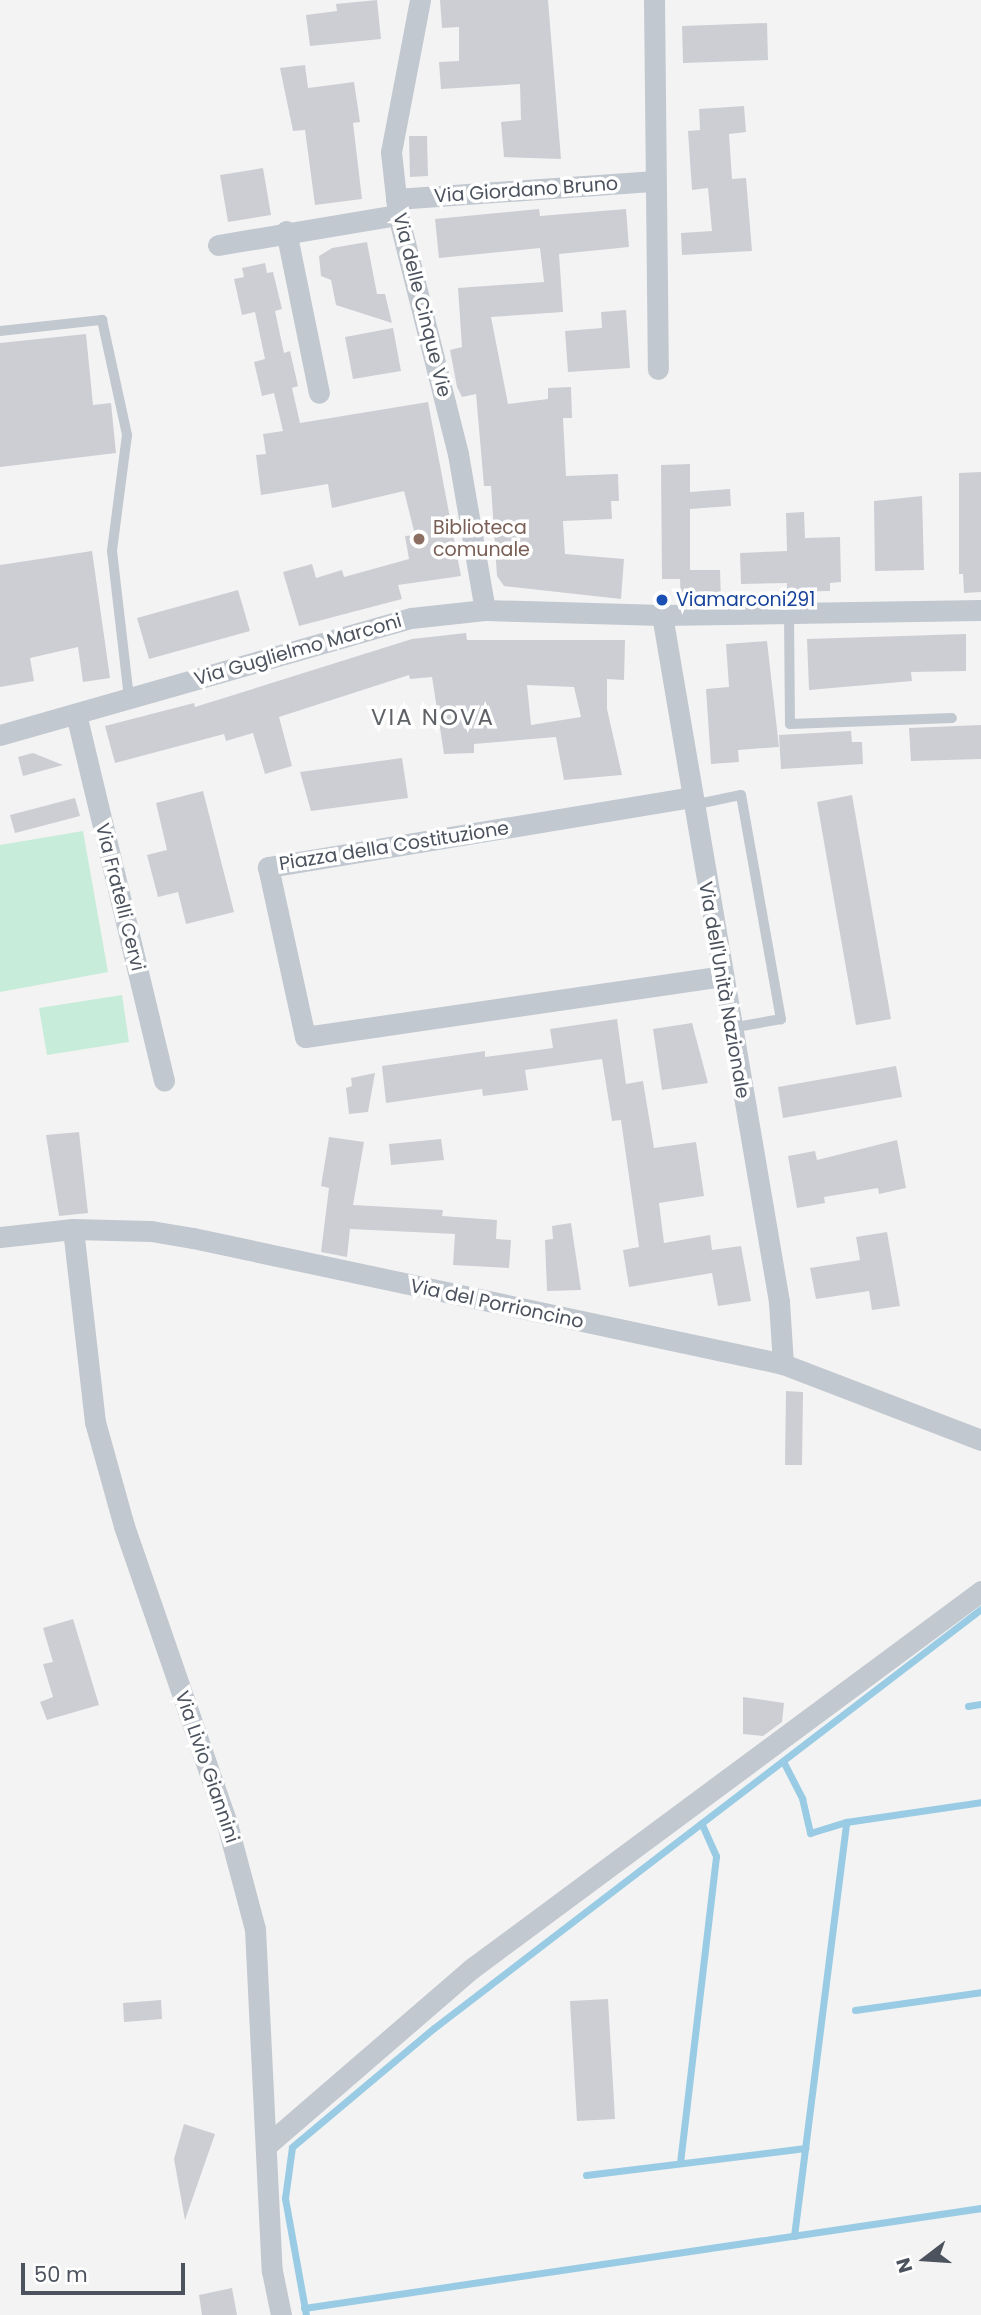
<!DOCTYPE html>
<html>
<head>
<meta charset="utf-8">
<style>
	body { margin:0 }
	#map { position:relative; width:981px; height:2315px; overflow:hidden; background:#f4f3f3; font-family:Poppins,sans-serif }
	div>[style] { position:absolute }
	.green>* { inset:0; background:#c7ecd9 }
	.stream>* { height:7px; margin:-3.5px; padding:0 3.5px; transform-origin:3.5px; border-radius:3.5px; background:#99cce4 }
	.building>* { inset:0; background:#cdced4 }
	.service>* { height:10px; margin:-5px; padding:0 5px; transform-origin:5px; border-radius:5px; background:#c2c8cf }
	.minor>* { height:21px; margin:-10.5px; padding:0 10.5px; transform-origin:10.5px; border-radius:10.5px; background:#c2c8cf }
	.dots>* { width:19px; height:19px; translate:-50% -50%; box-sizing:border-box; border:4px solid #fff; border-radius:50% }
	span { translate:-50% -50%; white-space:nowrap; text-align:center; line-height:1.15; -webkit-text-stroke:7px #fff; paint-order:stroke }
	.street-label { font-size:19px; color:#4c535e }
	.education-label { font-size:19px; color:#785e54 }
	.left { translate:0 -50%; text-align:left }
	.transit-label { font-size:19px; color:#164399 }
	.quarter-label { font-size:23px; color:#5f6266; letter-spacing:2px }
	.north { position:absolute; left:890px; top:2224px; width:70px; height:70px; -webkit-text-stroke:5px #fff; paint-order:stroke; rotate:253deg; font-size:19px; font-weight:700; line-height:28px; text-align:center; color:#4c535e }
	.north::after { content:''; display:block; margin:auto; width:24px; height:32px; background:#4c535e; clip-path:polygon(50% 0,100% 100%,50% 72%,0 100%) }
	.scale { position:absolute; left:21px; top:2263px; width:164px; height:32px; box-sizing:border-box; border:4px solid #4c535e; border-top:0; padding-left:9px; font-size:21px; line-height:24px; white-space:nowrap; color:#4c535e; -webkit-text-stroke:5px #fff; paint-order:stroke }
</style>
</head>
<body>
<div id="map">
	<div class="green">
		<i style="clip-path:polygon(83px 831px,108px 972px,0 992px,0 845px)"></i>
		<i style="clip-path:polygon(122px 995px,129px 1042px,47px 1055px,39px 1008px)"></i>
	</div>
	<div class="stream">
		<i style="left:968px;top:1706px;width:13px;rotate:-9deg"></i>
		<i style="left:783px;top:1761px;width:42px;rotate:62.8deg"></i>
		<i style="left:802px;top:1798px;width:36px;rotate:77deg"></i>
		<i style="left:810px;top:1833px;width:38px;rotate:-17deg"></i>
		<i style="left:846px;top:1822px;width:136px;rotate:-8.4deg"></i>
		<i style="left:855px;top:2010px;width:127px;rotate:-8.1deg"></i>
		<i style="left:680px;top:2163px;width:309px;rotate:-83.3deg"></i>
		<i style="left:716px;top:1856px;width:36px;rotate:-114deg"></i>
		<i style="left:586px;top:2175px;width:221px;rotate:-7deg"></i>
		<i style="left:794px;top:2236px;width:417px;rotate:-82.8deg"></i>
		<i style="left:304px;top:2308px;width:684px;rotate:-8.4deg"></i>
		<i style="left:306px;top:2315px;width:119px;rotate:-100.2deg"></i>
		<i style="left:285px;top:2198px;width:51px;rotate:-82.2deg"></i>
		<i style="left:292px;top:2147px;width:185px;rotate:-40deg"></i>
		<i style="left:434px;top:2028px;width:689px;rotate:-37.45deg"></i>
	</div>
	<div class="building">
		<i style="clip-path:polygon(377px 0,381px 39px,310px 46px,306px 15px,337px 11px,336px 4px)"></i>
		<i style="clip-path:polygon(440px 0,548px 0,561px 159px,504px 157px,501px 122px,521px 120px,520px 84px,441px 89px,439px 62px,459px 61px,459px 27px,442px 28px)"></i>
		<i style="clip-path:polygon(767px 23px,768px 60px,683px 63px,682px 26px)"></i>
		<i style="clip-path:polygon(305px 65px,308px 88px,354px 82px,360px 122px,353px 123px,362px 199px,315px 205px,305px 130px,293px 131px,280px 68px)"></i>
		<i style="clip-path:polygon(744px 106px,746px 132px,729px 134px,732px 179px,746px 178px,752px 251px,682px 255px,681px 233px,712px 231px,708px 188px,692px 190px,688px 131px,700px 130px,699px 109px)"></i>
		<i style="clip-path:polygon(409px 136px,427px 136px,428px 176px,410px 177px)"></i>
		<i style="clip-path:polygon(263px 168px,271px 215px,228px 222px,220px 175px)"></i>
		<i style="clip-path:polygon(539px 209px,540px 216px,626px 209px,629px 247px,559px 254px,563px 312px,491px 317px,508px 404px,548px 399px,548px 388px,571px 387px,572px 418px,563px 418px,566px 476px,618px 474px,619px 501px,611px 501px,612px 519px,563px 521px,565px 554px,624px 559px,621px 599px,504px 586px,497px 576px,491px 486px,484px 486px,476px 394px,462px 397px,457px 387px,450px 350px,462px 347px,458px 288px,544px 282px,540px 248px,439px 258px,435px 219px)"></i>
		<i style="clip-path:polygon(367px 242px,377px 294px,385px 294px,392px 323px,336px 305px,331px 280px,321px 276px,319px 256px,332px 248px)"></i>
		<i style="clip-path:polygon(265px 263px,267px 273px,273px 272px,282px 309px,275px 311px,284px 353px,290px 351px,298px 386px,292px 388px,300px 423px,428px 402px,461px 576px,398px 585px,402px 599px,299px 626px,283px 572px,312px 564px,316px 578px,342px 570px,344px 577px,409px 559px,405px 536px,415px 535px,404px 491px,332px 508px,328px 484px,261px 495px,256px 455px,266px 454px,263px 434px,283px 431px,274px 393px,262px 396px,254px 362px,265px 359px,255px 312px,242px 315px,234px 279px,244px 277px,242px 268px)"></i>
		<i style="clip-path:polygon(626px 310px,630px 368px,568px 372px,565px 331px,602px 328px,601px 312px)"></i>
		<i style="clip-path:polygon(393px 328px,401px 371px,353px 379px,345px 337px)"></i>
		<i style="clip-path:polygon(86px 334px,93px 405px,111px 403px,116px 453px,0 467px,0 343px)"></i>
		<i style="clip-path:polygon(690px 464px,690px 492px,730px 489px,731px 506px,690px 509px,690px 570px,720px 570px,721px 601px,681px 602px,680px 579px,662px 579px,661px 465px)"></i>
		<i style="clip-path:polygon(981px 472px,981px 592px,964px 593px,963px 574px,959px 574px,959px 473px)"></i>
		<i style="clip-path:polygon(922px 496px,924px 570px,875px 571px,874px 501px)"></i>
		<i style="clip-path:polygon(804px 512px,805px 538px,840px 537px,841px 582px,830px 583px,830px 591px,787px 592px,787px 583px,741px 584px,740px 553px,787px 551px,786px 513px)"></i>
		<i style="clip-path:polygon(92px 551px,110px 678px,83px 682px,78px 647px,30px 658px,34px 681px,0 687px,0 565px)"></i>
		<i style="clip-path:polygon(238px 590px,250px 631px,149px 659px,137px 618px)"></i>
		<i style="clip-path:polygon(evenodd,466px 633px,467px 640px,625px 640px,624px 680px,607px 679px,607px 709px,622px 775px,564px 780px,556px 737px,474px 744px,474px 753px,444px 754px,432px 677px,410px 679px,409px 675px,279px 717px,292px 766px,265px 774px,253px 733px,226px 741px,224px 734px,115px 763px,105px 726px,194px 703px,195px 707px,412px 639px,466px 633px,527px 685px,574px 687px,581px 717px,531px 725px,527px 685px)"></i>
		<i style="clip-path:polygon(966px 634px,966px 671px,911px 672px,912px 681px,809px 690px,807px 639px)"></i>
		<i style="clip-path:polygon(767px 641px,779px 747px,738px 750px,739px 762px,711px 764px,706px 689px,729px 687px,726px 644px)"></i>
		<i style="clip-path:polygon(981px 725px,981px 759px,911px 761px,909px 728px)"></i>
		<i style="clip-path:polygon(851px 731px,852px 742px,862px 742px,863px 764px,781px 769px,779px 735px)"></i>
		<i style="clip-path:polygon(33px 753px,63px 765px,23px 776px,18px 757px)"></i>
		<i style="clip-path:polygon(402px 758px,408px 798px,311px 811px,300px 772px)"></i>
		<i style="clip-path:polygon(203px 791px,234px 912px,186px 924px,178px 892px,158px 897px,147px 855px,167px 850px,156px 803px)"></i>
		<i style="clip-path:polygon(852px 795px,891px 1019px,856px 1025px,817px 802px)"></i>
		<i style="clip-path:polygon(75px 798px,80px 816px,15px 833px,10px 815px)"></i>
		<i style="clip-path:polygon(617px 1019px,626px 1084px,643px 1081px,654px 1148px,696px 1142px,704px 1196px,659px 1203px,664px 1243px,710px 1235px,712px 1250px,741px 1246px,751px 1301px,718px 1306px,712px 1273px,629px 1287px,623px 1250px,639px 1247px,621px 1120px,612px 1121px,602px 1059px,525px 1070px,528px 1090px,483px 1096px,482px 1089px,386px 1103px,382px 1066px,485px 1051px,485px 1057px,553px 1048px,550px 1029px)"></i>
		<i style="clip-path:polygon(692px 1023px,708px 1083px,662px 1090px,653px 1029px)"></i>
		<i style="clip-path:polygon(896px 1066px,902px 1097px,783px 1118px,778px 1087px)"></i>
		<i style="clip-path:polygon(375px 1073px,368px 1112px,349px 1114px,346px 1088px,352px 1086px,351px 1078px)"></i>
		<i style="clip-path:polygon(79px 1132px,88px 1213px,59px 1216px,46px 1135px)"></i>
		<i style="clip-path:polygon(329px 1137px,364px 1142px,353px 1205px,443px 1210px,442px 1216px,497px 1220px,496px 1239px,511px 1240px,509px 1268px,453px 1265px,455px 1234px,350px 1229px,347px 1257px,321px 1252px,329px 1188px,321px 1186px)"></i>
		<i style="clip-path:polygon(441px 1139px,444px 1160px,391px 1165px,389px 1144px)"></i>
		<i style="clip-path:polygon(897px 1140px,906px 1188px,879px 1194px,878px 1188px,824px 1197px,825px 1203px,797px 1208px,788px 1156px,815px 1151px,817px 1160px)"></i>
		<i style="clip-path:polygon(571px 1223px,581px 1290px,547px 1291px,545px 1240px,553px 1239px,552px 1226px)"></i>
		<i style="clip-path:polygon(887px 1232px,900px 1306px,872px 1310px,869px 1291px,816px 1299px,810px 1268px,860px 1260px,856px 1237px)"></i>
		<i style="clip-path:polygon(786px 1391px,803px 1392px,802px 1465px,785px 1465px)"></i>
		<i style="clip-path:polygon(73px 1619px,99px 1705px,47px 1720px,40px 1702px,53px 1697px,43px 1664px,53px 1662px,43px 1628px)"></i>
		<i style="clip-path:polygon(743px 1697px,784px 1703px,782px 1722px,763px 1736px,743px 1734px)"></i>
		<i style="clip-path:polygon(608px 1999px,615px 2119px,577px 2121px,570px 2001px)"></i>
		<i style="clip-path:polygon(161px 2000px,162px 2019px,124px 2022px,123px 2003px)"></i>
		<i style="clip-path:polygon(184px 2124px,215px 2134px,185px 2220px,174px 2159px)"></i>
		<i style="clip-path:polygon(232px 2288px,237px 2315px,202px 2315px,199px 2295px)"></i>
	</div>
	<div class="service">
		<i style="left:0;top:331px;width:103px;rotate:-6.2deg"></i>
		<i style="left:102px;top:320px;width:118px;rotate:77.7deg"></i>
		<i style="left:127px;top:435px;width:117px;rotate:97.4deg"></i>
		<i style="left:112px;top:551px;width:149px;rotate:83.4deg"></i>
		<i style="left:789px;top:613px;width:111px;rotate:89.5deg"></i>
		<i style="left:790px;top:724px;width:162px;rotate:-2.1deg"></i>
		<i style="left:693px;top:805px;width:49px;rotate:-11.8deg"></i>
		<i style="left:741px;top:795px;width:228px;rotate:79.9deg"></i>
		<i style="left:781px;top:1019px;width:51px;rotate:169.8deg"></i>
	</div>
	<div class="minor">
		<i style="left:420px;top:0;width:155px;rotate:100.8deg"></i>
		<i style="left:391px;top:152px;width:63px;rotate:83.7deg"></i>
		<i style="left:398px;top:215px;width:246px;rotate:75.9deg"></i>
		<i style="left:458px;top:454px;width:158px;rotate:80.2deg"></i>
		<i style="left:654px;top:0;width:369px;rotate:89.4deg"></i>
		<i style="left:396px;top:199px;width:260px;rotate:-4deg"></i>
		<i style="left:286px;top:231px;width:165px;rotate:78.5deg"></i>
		<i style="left:218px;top:245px;width:182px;rotate:-9.5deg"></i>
		<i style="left:662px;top:615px;width:697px;rotate:80.33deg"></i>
		<i style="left:779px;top:1302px;width:62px;rotate:86.3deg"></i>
		<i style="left:76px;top:714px;width:377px;rotate:76.5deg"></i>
		<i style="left:0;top:735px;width:427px;rotate:-15.9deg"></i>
		<i style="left:411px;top:618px;width:74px;rotate:-6.2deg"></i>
		<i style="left:485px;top:610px;width:177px;rotate:1.6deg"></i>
		<i style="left:662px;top:615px;width:319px;rotate:-0.9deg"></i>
		<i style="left:692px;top:797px;width:430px;rotate:170.6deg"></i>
		<i style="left:268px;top:867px;width:174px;rotate:77.7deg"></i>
		<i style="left:305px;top:1037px;width:420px;rotate:-8.3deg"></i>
		<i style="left:73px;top:1229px;width:194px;rotate:83.5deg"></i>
		<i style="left:95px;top:1422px;width:108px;rotate:74.4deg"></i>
		<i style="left:124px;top:1526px;width:311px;rotate:70.9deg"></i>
		<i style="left:226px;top:1820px;width:113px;rotate:75.1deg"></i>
		<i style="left:255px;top:1929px;width:342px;rotate:87.2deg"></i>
		<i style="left:272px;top:2271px;width:45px;rotate:78.4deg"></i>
		<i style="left:0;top:1237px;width:73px;rotate:-6.3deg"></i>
		<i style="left:73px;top:1229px;width:78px;rotate:1.5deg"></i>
		<i style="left:151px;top:1231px;width:43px;rotate:9.5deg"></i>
		<i style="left:193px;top:1238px;width:603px;rotate:12.05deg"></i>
		<i style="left:783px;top:1364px;width:212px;rotate:21deg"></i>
		<i style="left:266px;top:2146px;width:271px;rotate:-40.8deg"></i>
		<i style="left:471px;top:1969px;width:635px;rotate:-36.54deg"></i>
	</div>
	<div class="dots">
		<i style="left:419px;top:539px;background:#8d6e63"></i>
		<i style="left:662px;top:600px;background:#1a4fb4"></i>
	</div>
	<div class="street-label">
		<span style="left:526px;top:190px;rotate:-4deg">Via Giordano Bruno</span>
		<span style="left:422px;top:305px;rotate:76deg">Via delle Cinque Vie</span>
		<span style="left:298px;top:650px;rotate:-16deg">Via Guglielmo Marconi</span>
		<span style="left:394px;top:846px;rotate:-9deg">Piazza della Costituzione</span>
		<span style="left:120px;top:897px;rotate:76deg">Via Fratelli Cervi</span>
		<span style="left:724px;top:990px;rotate:80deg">Via dell'Unità Nazionale</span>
		<span style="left:497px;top:1304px;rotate:12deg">Via del Porrioncino</span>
		<span style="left:207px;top:1767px;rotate:71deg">Via Livio Giannini</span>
	</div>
	<div class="education-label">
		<span class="left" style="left:433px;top:539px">Biblioteca<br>comunale</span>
	</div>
	<div class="transit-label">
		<span class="left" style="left:676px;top:600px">Viamarconi291</span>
	</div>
	<div class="quarter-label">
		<span style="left:433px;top:717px">VIA NOVA</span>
	</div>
	<div class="north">N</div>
	<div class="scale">50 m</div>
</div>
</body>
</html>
